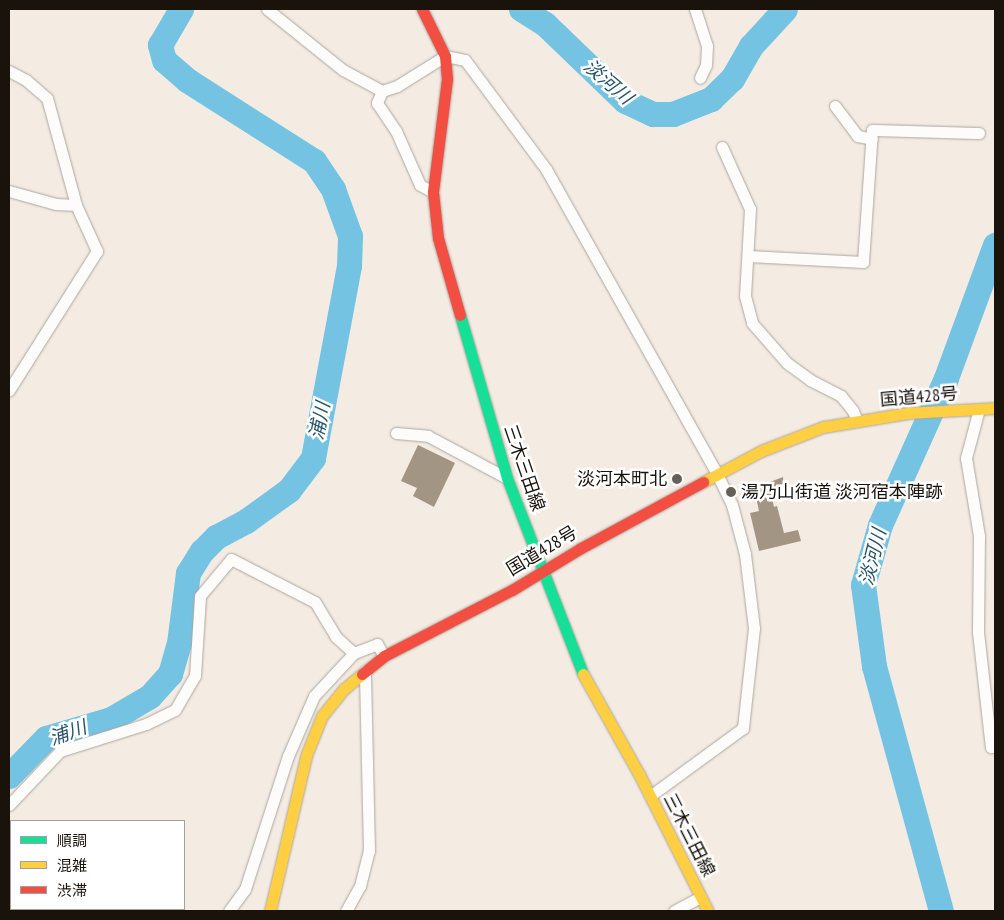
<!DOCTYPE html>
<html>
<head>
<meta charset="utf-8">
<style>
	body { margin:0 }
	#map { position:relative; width:1004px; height:920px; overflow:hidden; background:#f4ece3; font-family:"PT Sans Narrow","Noto Sans JP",sans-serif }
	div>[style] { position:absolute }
	.river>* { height:25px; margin:-12.5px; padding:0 12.5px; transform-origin:12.5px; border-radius:12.5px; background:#75c3e3 }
	.building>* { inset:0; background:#a29584 }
	.roads { filter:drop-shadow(0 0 1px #aca69e) drop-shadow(0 0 1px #aca69e) }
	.street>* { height:11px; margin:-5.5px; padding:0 5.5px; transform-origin:5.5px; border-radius:5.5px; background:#fdfcfb }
	.fast>* { height:11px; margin:-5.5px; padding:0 5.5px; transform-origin:5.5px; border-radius:5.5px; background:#16e098 }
	.slow>* { height:11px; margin:-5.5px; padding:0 5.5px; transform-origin:5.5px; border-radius:5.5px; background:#ffcf43 }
	.jam>* { height:11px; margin:-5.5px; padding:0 5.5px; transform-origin:5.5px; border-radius:5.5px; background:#f24e42 }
	.dots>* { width:14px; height:14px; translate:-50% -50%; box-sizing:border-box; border:2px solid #fff; border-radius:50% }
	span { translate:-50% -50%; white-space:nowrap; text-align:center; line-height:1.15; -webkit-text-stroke:5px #fff; paint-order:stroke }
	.street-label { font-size:18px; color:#1a130c }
	.poi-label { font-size:18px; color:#1a130c }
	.right { translate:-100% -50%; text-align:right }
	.left { translate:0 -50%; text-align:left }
	.water-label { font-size:19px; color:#26546a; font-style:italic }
	.frame { position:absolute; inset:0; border:10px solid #1a130c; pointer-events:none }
	.legend { position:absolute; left:10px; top:820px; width:175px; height:90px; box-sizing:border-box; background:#fff; border:1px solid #a3a19e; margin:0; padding:6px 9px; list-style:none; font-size:15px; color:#1a130c }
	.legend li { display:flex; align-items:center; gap:10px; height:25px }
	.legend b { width:25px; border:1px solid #a3a19e }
</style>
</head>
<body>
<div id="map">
	<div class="river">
		<i style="left:521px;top:9px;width:28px;rotate:32deg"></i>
		<i style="left:545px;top:24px;width:111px;rotate:43.9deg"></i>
		<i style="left:625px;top:101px;width:31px;rotate:25deg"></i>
		<i style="left:653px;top:114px;width:20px"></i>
		<i style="left:673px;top:114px;width:41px;rotate:-21.5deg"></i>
		<i style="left:711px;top:99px;width:29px;rotate:-44deg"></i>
		<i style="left:732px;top:79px;width:38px;rotate:-60deg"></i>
		<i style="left:751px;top:46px;width:50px;rotate:-47.4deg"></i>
		<i style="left:9px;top:776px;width:53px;rotate:-45.8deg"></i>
		<i style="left:46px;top:738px;width:68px;rotate:-16.3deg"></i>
		<i style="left:111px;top:719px;width:45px;rotate:-30.5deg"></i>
		<i style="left:150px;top:696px;width:30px;rotate:-48deg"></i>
		<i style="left:170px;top:674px;width:32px;rotate:-74deg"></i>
		<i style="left:179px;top:643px;width:71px;rotate:-82.7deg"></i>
		<i style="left:188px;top:573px;width:26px;rotate:-58deg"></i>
		<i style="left:202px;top:551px;width:20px;rotate:-45deg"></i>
		<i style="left:216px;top:537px;width:34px;rotate:-28deg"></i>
		<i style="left:246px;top:521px;width:53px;rotate:-35.8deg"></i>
		<i style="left:289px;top:490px;width:40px;rotate:-53deg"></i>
		<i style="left:313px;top:458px;width:195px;rotate:-79.4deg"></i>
		<i style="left:349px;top:266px;width:30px;rotate:-88deg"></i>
		<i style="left:350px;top:236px;width:50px;rotate:-109.9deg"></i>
		<i style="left:333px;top:189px;width:34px;rotate:-124deg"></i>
		<i style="left:314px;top:161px;width:151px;rotate:-147.5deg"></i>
		<i style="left:187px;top:80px;width:30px;rotate:-139deg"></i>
		<i style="left:164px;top:60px;width:16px;rotate:-105deg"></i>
		<i style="left:160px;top:45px;width:42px;rotate:-59.7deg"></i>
		<i style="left:941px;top:911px;width:254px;rotate:-105.3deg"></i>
		<i style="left:874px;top:666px;width:82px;rotate:-97.7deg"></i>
		<i style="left:863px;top:585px;width:62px;rotate:-74.2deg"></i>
		<i style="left:880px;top:525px;width:161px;rotate:-65.8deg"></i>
		<i style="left:946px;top:378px;width:142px;rotate:-69.8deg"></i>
	</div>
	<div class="building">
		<i style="clip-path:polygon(418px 445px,455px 463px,434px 507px,413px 496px,417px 488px,401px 481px)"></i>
		<i style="clip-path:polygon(783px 477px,784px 496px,778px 498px,776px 488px,770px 489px,774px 507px,777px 506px,784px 533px,798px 530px,801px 541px,759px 551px,750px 513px,759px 511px,754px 488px)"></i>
	</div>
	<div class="roads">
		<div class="street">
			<i style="left:267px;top:9px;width:97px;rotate:38.8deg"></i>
			<i style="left:343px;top:70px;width:44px;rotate:28.3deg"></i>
			<i style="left:382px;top:91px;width:16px;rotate:-18deg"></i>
			<i style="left:397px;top:86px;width:57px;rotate:-32deg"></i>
			<i style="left:445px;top:56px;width:20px;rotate:11deg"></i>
			<i style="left:465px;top:60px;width:136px;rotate:53.4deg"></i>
			<i style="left:546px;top:169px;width:350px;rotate:60.7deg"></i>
			<i style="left:717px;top:474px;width:34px;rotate:64deg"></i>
			<i style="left:732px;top:505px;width:51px;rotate:75.1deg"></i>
			<i style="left:745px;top:554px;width:75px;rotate:83.1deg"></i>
			<i style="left:754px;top:628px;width:101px;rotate:96.3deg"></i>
			<i style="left:743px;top:728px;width:115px;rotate:143.8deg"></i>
			<i style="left:695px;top:9px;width:39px;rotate:72deg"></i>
			<i style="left:707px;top:46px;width:19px;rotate:93deg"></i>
			<i style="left:706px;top:65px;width:14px;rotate:115deg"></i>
			<i style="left:9px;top:71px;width:19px;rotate:28deg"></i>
			<i style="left:26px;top:80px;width:28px;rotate:41deg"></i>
			<i style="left:47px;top:98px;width:111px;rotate:74.8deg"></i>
			<i style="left:76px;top:205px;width:51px;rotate:65.5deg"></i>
			<i style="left:97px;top:251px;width:165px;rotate:122.3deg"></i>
			<i style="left:382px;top:91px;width:13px;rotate:113deg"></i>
			<i style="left:377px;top:103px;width:34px;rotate:56deg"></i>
			<i style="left:396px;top:131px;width:59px;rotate:66deg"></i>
			<i style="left:420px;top:185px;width:15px;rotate:28deg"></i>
			<i style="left:835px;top:106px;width:38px;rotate:53deg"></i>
			<i style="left:858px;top:136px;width:14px;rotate:12deg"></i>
			<i style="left:722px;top:147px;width:68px;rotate:65.7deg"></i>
			<i style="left:750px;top:209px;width:87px;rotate:93.3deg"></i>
			<i style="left:745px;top:296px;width:28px;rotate:75deg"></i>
			<i style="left:752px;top:323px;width:53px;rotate:48.8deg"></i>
			<i style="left:787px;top:363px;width:29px;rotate:36deg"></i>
			<i style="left:810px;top:380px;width:35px;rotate:27deg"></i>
			<i style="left:841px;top:396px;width:19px;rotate:51deg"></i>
			<i style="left:853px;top:411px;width:11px;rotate:68deg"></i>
			<i style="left:9px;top:191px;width:49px;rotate:15.5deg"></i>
			<i style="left:56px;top:204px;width:20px;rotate:3deg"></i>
			<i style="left:748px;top:256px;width:115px;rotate:3deg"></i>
			<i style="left:863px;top:262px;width:132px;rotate:-86.1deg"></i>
			<i style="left:872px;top:130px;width:107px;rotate:1.6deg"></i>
			<i style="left:979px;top:409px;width:51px;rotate:104.9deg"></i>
			<i style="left:966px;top:458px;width:79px;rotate:80.5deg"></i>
			<i style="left:979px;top:536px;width:96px;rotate:90.6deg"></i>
			<i style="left:978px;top:632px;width:116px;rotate:83.6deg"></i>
			<i style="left:396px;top:433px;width:32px;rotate:5deg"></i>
			<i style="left:428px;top:436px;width:89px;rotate:28deg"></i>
			<i style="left:9px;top:805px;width:74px;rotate:-46.6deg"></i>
			<i style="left:60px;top:751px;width:90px;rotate:-17.4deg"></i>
			<i style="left:146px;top:724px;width:32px;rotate:-26deg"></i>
			<i style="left:175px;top:710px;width:39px;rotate:-60deg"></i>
			<i style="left:195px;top:676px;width:80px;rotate:-86.4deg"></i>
			<i style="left:200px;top:596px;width:48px;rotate:-50deg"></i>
			<i style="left:231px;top:559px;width:94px;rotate:27.1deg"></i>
			<i style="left:315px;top:602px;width:41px;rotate:59deg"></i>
			<i style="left:336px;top:637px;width:24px;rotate:42deg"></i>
			<i style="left:229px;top:911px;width:27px;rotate:-54deg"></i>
			<i style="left:245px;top:889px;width:140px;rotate:-72.1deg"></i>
			<i style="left:288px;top:756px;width:65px;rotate:-66.6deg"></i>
			<i style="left:314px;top:696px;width:59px;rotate:-47.1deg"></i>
			<i style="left:354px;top:653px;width:25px;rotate:-21deg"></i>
			<i style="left:377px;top:644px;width:14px;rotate:60deg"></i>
			<i style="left:346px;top:911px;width:29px;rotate:-61deg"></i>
			<i style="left:360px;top:886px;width:36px;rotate:-76deg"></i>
			<i style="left:369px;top:851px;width:180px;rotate:-91.3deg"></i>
			<i style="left:674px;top:911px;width:30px;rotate:-28deg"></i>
		</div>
		<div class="fast">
			<i style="left:460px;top:315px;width:170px;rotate:73.9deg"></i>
			<i style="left:507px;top:478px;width:210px;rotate:68.8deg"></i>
		</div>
		<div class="slow">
			<i style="left:703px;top:482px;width:66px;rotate:-28.1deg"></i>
			<i style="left:761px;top:451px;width:66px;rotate:-21.2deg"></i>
			<i style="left:823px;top:427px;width:86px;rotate:-9.4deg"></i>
			<i style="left:908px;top:413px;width:87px;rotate:-3.3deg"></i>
			<i style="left:583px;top:674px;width:115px;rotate:60.8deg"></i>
			<i style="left:639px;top:774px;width:153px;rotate:63.3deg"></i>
			<i style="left:270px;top:911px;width:159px;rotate:-76.9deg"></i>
			<i style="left:306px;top:756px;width:43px;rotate:-68.2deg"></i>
			<i style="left:322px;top:716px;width:35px;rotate:-51deg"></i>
			<i style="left:344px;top:689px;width:23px;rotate:-40deg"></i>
		</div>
		<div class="jam">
			<i style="left:422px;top:9px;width:52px;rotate:63.9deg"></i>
			<i style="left:445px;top:56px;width:23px;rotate:85deg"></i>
			<i style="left:447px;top:79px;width:114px;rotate:97.1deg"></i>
			<i style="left:433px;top:192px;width:46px;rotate:83.8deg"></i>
			<i style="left:438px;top:238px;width:80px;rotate:74.1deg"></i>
			<i style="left:362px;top:674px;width:28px;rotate:-39deg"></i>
			<i style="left:384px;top:656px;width:144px;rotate:-27.3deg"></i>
			<i style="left:512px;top:590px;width:81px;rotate:-31.3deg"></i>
			<i style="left:581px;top:548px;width:139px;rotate:-28.4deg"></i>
		</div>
	</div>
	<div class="dots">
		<i style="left:677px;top:479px;background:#665f57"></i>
		<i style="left:731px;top:492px;background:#665f57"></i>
	</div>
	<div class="street-label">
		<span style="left:919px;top:397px;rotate:-5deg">国道428号</span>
		<span style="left:524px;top:468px;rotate:71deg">三木三田線</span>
		<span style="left:542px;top:551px;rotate:-31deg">国道428号</span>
		<span style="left:689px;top:835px;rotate:63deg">三木三田線</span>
	</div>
	<div class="poi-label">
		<span class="right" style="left:667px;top:479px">淡河本町北</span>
		<span class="left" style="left:741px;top:492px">湯乃山街道 淡河宿本陣跡</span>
	</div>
	<div class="water-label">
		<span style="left:608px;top:82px;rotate:41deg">淡河川</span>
		<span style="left:320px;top:421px;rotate:-79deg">浦川</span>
		<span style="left:873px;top:557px;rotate:-76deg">淡河川</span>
		<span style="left:68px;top:733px;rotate:-20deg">浦川</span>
	</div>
	<div class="frame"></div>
	<ul class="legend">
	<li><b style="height:6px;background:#16e098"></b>順調</li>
	<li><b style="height:6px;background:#ffcf43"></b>混雑</li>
	<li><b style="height:6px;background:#f24e42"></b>渋滞</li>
	</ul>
</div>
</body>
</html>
